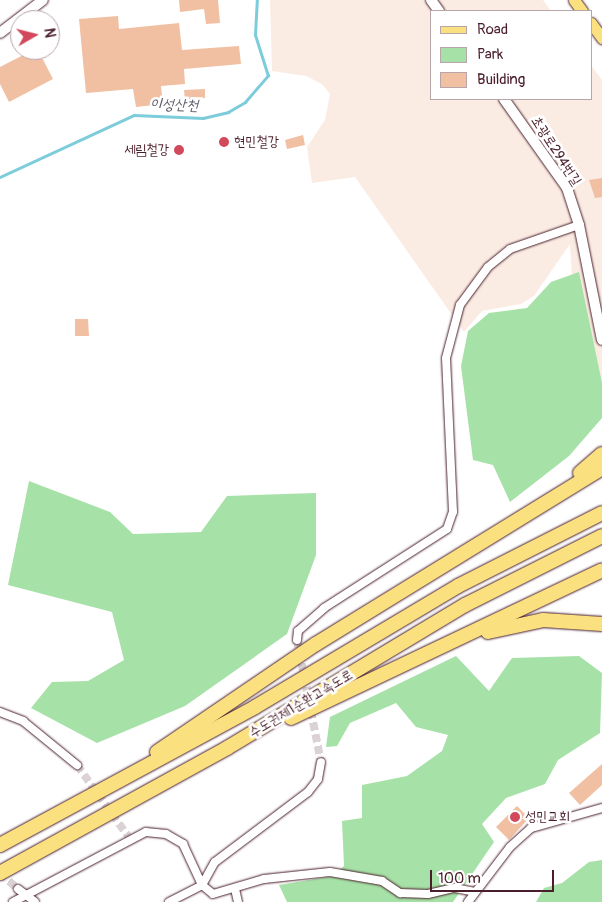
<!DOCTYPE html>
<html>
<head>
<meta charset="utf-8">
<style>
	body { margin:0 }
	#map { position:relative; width:602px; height:902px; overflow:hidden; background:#fff; font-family:Pangolin,"Poor Story",sans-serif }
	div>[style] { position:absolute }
	.built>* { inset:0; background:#fbece3 }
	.green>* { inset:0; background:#a6e1a7 }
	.stream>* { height:2.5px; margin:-1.25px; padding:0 1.25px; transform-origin:1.25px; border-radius:1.25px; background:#7dccdb }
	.building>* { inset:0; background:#f1bfa2 }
	.street-tunnel>* { height:8px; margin-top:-4px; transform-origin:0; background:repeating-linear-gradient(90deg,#dbd2d5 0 8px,transparent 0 12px) }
	.roads { filter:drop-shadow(0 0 1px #4a1f2b) drop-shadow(0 0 1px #4a1f2b) }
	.street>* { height:8px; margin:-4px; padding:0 4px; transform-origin:4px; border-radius:4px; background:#fff }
	.secondary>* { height:10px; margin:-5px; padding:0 5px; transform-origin:5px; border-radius:5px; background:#fff }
	.primary>* { height:11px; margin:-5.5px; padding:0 5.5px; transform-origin:5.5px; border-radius:5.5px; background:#fbe080 }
	.highway>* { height:14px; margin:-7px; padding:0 7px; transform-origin:7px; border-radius:7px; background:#fbe080 }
	.dots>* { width:14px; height:14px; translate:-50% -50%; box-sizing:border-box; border:2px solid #fff; border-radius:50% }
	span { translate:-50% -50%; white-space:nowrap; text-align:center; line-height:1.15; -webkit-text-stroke:5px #fff; paint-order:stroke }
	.poi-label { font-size:14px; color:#4a1f2b }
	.left { translate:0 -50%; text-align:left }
	.right { translate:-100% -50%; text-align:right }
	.street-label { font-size:14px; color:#4a1f2b }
	.water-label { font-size:15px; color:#5c5c69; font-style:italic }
	.legend { position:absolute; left:430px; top:10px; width:162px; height:90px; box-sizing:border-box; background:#fff; border:1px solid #b7a5aa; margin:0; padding:6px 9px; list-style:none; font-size:15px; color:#4a1f2b }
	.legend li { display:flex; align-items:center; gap:10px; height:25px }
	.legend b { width:25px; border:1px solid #b7a5aa }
	.north { position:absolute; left:10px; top:10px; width:50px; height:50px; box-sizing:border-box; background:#fff; border:1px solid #b7a5aa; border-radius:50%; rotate:82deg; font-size:14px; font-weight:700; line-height:20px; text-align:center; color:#4a1f2b }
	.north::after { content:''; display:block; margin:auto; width:18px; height:22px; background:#d1495b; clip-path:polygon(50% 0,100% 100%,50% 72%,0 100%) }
	.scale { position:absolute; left:430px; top:870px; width:124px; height:22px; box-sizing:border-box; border:2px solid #4a1f2b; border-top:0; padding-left:6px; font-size:15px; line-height:18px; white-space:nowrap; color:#4a1f2b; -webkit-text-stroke:4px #fff; paint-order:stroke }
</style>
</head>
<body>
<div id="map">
	<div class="built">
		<i style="clip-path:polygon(270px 0,543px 0,551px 11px,431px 11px,431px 99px,591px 99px,591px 65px,602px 80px,602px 402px,572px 279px,570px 244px,534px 296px,521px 304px,482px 311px,464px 332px,355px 177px,312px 183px,307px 147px,325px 120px,330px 94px,322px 84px,306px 76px,272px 71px)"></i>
	</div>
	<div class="green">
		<i style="clip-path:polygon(579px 272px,602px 383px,602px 418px,569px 456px,510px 502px,493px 465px,473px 460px,461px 366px,468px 331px,489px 313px,527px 308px,551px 282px)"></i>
		<i style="clip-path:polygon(29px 481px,110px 512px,133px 534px,201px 532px,227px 496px,316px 493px,316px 555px,287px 634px,185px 706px,97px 743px,31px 708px,52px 682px,88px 681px,124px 660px,112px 612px,8px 585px)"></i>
		<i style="clip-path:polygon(456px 656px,489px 691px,512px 658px,579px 656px,602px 673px,600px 733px,558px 760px,545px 784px,506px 798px,482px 824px,494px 842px,453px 902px,287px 902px,279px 885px,333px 876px,344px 866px,342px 821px,362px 818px,362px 785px,407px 776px,442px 751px,448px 735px,416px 727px,396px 703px,350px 723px,337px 746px,326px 747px,330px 717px)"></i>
		<i style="clip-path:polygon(602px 860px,602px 902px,536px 902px,544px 888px,562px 883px,589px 862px)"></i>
	</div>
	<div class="stream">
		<i style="left:0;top:177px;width:148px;rotate:-24.8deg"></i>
		<i style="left:134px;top:115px;width:69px;rotate:2.5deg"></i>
		<i style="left:203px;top:118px;width:26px;rotate:-13deg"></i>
		<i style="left:228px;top:112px;width:20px;rotate:-30deg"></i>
		<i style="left:245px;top:102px;width:35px;rotate:-49deg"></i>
		<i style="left:268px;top:76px;width:43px;rotate:-107.6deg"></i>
		<i style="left:255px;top:35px;width:35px;rotate:-87deg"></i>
	</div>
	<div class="building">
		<i style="clip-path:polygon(179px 0,218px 0,220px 23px,206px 24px,204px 9px,180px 12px)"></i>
		<i style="clip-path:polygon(118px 16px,119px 29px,179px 23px,182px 50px,239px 46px,241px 64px,184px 69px,185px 84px,161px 86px,163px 104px,136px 107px,133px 89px,86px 93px,79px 19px)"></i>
		<i style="clip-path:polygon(33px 50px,38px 50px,53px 79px,9px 102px,0 84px,0 67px)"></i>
		<i style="clip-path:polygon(205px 89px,205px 98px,185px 100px,184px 90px)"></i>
		<i style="clip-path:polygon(303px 135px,305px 145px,287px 149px,285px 140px)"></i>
		<i style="clip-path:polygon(602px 178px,602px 197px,595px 198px,589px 180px)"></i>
		<i style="clip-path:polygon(75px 319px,88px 319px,89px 336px,75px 336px)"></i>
		<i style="clip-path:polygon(602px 764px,602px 785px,580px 805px,569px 793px)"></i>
		<i style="clip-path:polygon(517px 806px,529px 818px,509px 840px,496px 827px)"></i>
	</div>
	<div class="street-tunnel">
		<i style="left:297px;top:640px;width:124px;rotate:78.9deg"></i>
		<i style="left:77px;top:765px;width:91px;rotate:54.4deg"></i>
		<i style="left:0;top:873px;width:24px;rotate:42deg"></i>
	</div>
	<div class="roads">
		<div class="street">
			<i style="left:297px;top:640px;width:9px;rotate:-84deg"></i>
			<i style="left:298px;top:631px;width:35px;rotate:-41deg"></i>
			<i style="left:324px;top:608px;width:146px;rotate:-32.7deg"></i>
			<i style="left:447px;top:529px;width:18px;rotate:-71deg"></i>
			<i style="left:453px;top:512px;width:154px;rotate:-92.6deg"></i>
			<i style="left:446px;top:358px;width:55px;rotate:-75.2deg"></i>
			<i style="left:460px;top:305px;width:47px;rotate:-53.6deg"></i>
			<i style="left:488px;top:267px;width:28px;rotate:-39deg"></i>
			<i style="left:510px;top:249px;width:73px;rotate:-19.2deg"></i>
			<i style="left:0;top:712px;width:25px;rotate:21deg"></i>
			<i style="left:23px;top:721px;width:70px;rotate:39.2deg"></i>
			<i style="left:18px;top:889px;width:21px;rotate:37deg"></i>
			<i style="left:235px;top:889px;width:13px;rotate:77deg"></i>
			<i style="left:13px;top:902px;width:150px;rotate:-27.8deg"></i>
			<i style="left:146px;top:832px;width:20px;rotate:6deg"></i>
			<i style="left:166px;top:834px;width:20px;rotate:30deg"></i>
			<i style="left:183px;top:844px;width:45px;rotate:65.1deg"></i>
			<i style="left:202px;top:885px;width:14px;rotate:39deg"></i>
			<i style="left:213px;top:894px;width:53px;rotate:-16.4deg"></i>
			<i style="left:264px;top:879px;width:66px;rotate:-6.1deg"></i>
			<i style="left:330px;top:872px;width:53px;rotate:9.8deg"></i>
			<i style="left:382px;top:881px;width:22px;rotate:34deg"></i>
			<i style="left:400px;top:893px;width:28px;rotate:2deg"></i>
			<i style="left:428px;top:894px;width:28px;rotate:-13deg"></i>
			<i style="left:455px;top:888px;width:20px;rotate:11deg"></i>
			<i style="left:169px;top:902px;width:37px;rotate:-27deg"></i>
			<i style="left:202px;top:885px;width:26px;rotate:-61deg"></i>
			<i style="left:215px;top:862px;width:116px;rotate:-37deg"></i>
			<i style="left:308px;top:792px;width:16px;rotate:-52deg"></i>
			<i style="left:318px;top:779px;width:17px;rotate:-80deg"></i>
			<i style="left:468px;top:902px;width:69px;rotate:-52.6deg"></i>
			<i style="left:510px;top:847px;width:28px;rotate:-42deg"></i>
			<i style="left:531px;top:828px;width:74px;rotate:-15.7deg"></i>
		</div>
		<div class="secondary">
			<i style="left:431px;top:0;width:14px;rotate:54deg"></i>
			<i style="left:0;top:33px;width:54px;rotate:-37.5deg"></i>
			<i style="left:504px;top:99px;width:109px;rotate:54.7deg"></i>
			<i style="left:567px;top:188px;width:39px;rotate:72deg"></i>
			<i style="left:579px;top:225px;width:117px;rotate:78.7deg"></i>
		</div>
		<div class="primary">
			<i style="left:574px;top:0;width:14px;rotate:54deg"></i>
			<i style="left:591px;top:23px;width:19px;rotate:54deg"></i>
		</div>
		<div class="highway">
			<i style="left:580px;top:473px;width:29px;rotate:-41deg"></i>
			<i style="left:488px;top:632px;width:56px;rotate:-12.3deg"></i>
			<i style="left:543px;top:620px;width:59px;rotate:3.9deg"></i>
			<i style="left:291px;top:718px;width:344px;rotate:-25.4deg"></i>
			<i style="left:157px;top:752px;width:192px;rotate:-34.2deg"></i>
			<i style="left:316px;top:644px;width:336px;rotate:-31.6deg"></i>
			<i style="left:0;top:845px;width:290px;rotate:-28.4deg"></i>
			<i style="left:255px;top:707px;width:236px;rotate:-30.8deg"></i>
			<i style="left:458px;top:586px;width:161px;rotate:-26.9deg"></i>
			<i style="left:0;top:873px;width:259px;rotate:-28.8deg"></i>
			<i style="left:227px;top:748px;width:278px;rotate:-31deg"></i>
			<i style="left:465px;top:605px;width:153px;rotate:-26.7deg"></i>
		</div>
	</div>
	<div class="dots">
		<i style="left:224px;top:142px;background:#d1495b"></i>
		<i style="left:179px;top:150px;background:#d1495b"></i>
		<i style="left:515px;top:817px;background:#d1495b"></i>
	</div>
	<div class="poi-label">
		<span class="left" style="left:234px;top:142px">현민철강</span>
		<span class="right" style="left:169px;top:150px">세림철강</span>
		<span class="left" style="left:525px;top:817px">성민교회</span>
	</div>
	<div class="street-label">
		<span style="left:556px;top:151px;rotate:57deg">초광로294번길</span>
		<span style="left:301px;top:704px;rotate:-31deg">수도권제1순환고속도로</span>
	</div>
	<div class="water-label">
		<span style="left:174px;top:105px;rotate:2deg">이성산천</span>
	</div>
	<ul class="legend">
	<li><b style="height:6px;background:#fbe080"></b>Road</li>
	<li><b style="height:14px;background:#a6e1a7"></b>Park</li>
	<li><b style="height:14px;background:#f1bfa2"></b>Building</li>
	</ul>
	<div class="north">N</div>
	<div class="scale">100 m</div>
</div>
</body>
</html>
